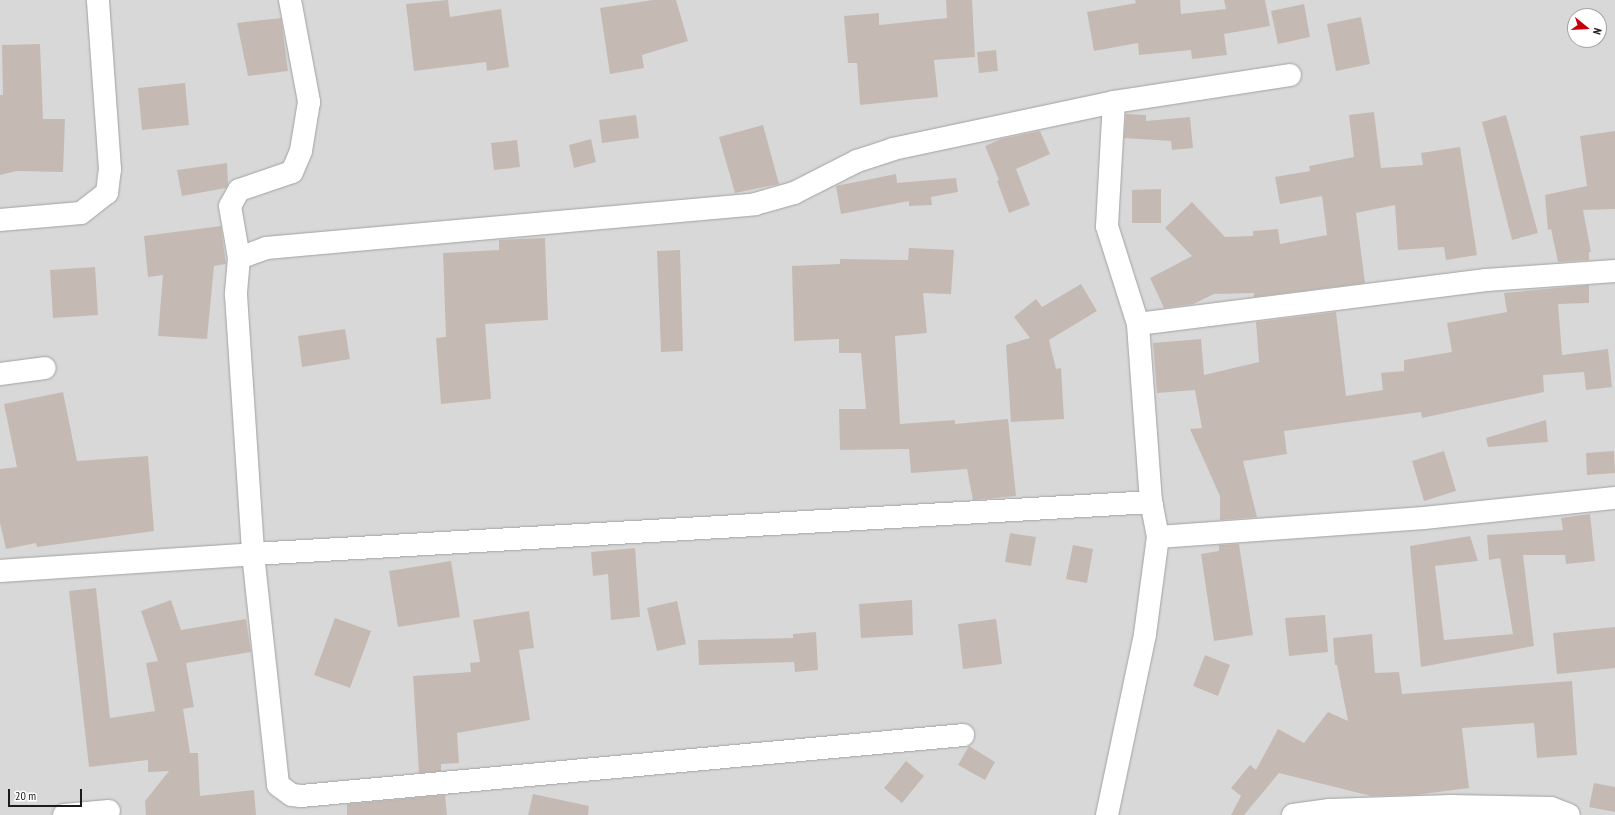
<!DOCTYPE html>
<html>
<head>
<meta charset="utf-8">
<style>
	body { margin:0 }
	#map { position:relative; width:1615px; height:815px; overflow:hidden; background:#eee8df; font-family:"PT Sans Narrow",sans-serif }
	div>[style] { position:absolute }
	.residential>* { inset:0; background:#d9d8d8 }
	.building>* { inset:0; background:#c5bab3 }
	.roads { filter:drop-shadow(0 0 1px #a2a2a2) drop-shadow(0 0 1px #a2a2a2) }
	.minor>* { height:22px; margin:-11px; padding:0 11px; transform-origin:11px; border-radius:11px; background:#fff }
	span { translate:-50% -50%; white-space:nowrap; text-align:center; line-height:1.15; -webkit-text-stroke:3px #fff; paint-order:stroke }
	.north { position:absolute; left:1567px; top:8px; width:40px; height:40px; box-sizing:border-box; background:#fff; border:1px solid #a4a4a4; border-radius:50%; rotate:108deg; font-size:11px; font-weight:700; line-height:16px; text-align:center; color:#1b1b1b }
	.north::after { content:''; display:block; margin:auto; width:14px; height:18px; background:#c60008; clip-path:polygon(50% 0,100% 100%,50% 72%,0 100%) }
	.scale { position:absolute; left:8px; top:789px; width:74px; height:18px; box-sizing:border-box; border:2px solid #1b1b1b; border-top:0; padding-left:5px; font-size:12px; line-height:14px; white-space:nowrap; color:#1b1b1b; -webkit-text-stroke:3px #fff; paint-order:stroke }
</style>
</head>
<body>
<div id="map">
	<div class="residential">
		<i style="clip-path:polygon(evenodd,0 0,1615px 0,1615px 815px,0 815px,0 0,1575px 16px,1599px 16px,1599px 40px,1575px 40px,1575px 16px)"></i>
	</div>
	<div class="building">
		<i style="clip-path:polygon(448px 0,450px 17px,501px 9px,509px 67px,487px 71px,486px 62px,414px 71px,406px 4px)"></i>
		<i style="clip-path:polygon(653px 0,676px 0,688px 41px,642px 55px,644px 68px,610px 74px,600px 8px)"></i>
		<i style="clip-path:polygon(946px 0,972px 0,975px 57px,934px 60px,938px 97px,860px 105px,857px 63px,848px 63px,844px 16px,879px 13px,879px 25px,947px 18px)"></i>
		<i style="clip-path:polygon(1135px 0,1180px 0,1181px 14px,1226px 9px,1224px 0,1265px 0,1270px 26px,1224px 34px,1227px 55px,1192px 59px,1191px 50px,1139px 55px,1138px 43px,1094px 51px,1087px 12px,1136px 3px)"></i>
		<i style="clip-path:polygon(1304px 4px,1310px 37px,1278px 44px,1271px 11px)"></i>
		<i style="clip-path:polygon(1361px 17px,1370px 64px,1336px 71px,1327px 24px)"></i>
		<i style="clip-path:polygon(281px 18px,288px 71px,248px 76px,237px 23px)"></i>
		<i style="clip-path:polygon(40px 44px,43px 119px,65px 119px,63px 172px,17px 171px,0 175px,0 95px,3px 95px,2px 45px)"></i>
		<i style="clip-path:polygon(996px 50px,998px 71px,979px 73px,977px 52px)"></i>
		<i style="clip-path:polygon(185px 83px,189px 125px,142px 130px,138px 88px)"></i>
		<i style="clip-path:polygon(1374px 112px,1381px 168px,1423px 165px,1421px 153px,1460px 147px,1477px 255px,1446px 260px,1444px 247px,1398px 250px,1395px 205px,1356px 213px,1365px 283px,1254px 297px,1254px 293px,1214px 294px,1193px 304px,1164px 308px,1150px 278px,1192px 256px,1165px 228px,1192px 202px,1225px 237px,1253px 236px,1253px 231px,1278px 229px,1280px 244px,1327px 235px,1322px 196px,1280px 204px,1275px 177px,1310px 171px,1309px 166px,1354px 157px,1349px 115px)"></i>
		<i style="clip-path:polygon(1126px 114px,1146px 115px,1146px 121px,1190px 117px,1193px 148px,1172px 150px,1171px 141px,1124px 138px)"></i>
		<i style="clip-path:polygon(636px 115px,639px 138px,602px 143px,599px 120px)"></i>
		<i style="clip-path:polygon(1506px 115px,1538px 233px,1512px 240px,1482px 122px)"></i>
		<i style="clip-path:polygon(763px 125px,779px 184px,735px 193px,719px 137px)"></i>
		<i style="clip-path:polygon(1040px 131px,1050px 154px,1016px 169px,1030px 205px,1009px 213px,997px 181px,999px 180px,985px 146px,1001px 139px)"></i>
		<i style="clip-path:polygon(1615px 131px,1615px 209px,1583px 210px,1591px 252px,1589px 252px,1589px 260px,1558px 262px,1551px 229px,1548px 230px,1545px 195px,1587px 186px,1580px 136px)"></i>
		<i style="clip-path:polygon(591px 139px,596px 162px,574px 168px,569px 145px)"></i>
		<i style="clip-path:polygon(517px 140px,520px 167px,494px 170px,491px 143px)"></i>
		<i style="clip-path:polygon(227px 163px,228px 184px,226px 188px,182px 196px,177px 170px)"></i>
		<i style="clip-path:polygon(896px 174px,897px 183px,956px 178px,958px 192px,931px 197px,932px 205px,909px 206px,909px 201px,841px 214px,836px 186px)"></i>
		<i style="clip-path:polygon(1161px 189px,1161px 223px,1132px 223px,1132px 190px)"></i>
		<i style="clip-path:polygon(221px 226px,226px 264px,214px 266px,207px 339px,158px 336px,163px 275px,148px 277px,144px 236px)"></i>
		<i style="clip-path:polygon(545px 238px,548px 320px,485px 324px,491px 399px,441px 404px,436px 338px,446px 337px,443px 253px,499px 250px,499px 240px)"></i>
		<i style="clip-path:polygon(909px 248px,954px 250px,951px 294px,923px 293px,927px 333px,895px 336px,900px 424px,955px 420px,955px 424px,1008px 419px,1016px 496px,973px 500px,967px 469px,911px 473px,909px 449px,840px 450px,839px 409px,866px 409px,861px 353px,839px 353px,839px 339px,794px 341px,792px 266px,840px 264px,840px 259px,908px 260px)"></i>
		<i style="clip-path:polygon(680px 250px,683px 351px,661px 352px,657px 251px)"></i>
		<i style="clip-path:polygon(95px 267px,98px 315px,53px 318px,50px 270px)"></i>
		<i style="clip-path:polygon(1081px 284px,1097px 311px,1049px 340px,1056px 369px,1061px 368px,1064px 419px,1011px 422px,1006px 345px,1030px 338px,1014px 317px,1036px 299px,1042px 307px)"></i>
		<i style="clip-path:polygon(1589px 285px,1589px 303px,1558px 304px,1562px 355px,1608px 349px,1612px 387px,1586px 390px,1584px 372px,1543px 375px,1544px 392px,1422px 418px,1421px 412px,1284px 431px,1287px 454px,1243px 461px,1257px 517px,1220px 520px,1220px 496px,1190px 429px,1202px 428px,1195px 390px,1157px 393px,1153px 343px,1201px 339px,1204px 375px,1259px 362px,1256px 322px,1336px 312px,1346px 396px,1383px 390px,1381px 373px,1404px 371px,1404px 360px,1452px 352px,1447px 323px,1507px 312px,1504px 293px)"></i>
		<i style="clip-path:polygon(345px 329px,350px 359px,302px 367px,298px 336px)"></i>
		<i style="clip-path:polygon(63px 392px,77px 461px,148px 456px,154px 531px,37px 547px,36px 543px,6px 549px,0 523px,0 469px,17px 467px,4px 404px)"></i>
		<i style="clip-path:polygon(1546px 420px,1548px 442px,1488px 447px,1486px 438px)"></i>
		<i style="clip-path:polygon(1444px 451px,1456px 491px,1424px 501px,1412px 461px)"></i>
		<i style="clip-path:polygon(1614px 451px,1615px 473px,1587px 475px,1586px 453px)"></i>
		<i style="clip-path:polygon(1590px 514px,1595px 561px,1566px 564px,1565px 555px,1523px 555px,1534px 646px,1421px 667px,1410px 546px,1470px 536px,1478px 561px,1435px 566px,1444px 640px,1513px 634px,1500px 558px,1489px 560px,1487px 535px,1563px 530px,1561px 518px)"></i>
		<i style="clip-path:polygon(1010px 533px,1036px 537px,1031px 566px,1005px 562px)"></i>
		<i style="clip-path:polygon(1239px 544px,1253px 635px,1214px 641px,1201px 554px,1219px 551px,1219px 545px)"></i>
		<i style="clip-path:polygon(1073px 545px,1093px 549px,1087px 583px,1066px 579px)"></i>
		<i style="clip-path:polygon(635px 548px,640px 617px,611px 620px,608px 574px,593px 576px,591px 552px)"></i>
		<i style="clip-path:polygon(451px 561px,460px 617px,398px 627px,389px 571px)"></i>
		<i style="clip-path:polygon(96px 588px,110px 718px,155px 711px,146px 663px,158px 661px,141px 611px,171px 600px,181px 630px,246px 619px,251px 652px,186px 663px,194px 707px,183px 709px,190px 753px,198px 753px,200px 796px,254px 790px,256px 815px,146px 815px,145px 801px,169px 771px,148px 772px,148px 760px,89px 767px,69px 591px)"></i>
		<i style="clip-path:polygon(912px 600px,913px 635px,861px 638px,859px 604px)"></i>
		<i style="clip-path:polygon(677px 601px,686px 644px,657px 651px,647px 608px)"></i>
		<i style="clip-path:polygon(529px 611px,534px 648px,519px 650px,530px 720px,457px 733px,459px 763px,441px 764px,441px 771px,419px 773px,413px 676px,471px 672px,470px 663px,480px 662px,473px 620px)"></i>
		<i style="clip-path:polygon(1325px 615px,1328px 652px,1289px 656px,1285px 618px)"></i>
		<i style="clip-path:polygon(335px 618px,371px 631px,350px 688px,314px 675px)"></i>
		<i style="clip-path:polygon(996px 619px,1002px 664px,963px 669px,958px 624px)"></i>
		<i style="clip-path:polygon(1615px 627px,1615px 668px,1557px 674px,1553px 633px)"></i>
		<i style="clip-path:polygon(816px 632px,818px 670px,795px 672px,794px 662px,699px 665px,698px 640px,793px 638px,793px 634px)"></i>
		<i style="clip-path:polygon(1372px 634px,1375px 673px,1399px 672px,1402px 694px,1572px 681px,1577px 755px,1537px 758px,1534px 723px,1462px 728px,1469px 788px,1415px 795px,1371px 796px,1279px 773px,1244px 815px,1231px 815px,1241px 796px,1231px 788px,1250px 765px,1256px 770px,1278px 729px,1304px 743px,1328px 712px,1348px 721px,1337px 665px,1335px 665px,1333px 638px)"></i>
		<i style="clip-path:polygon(1205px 655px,1230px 665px,1218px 696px,1193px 686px)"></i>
		<i style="clip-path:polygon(969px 746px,995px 762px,985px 780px,958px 765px)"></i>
		<i style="clip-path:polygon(906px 761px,924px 776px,902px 803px,884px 788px)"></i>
		<i style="clip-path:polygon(1594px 783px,1615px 787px,1615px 812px,1589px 807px)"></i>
		<i style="clip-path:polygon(533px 794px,589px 806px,588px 815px,528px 815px)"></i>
		<i style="clip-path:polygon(445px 795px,447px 815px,347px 815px,347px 804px)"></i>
	</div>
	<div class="roads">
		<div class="minor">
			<i style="left:290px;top:0;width:104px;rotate:79.4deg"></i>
			<i style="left:309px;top:102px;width:50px;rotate:99.3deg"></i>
			<i style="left:301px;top:151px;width:23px;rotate:113deg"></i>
			<i style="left:292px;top:172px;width:56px;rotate:161.2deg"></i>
			<i style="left:239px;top:190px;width:18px;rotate:119deg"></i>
			<i style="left:230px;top:206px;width:53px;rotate:80.2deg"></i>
			<i style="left:239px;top:258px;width:37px;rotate:95deg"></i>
			<i style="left:236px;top:295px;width:260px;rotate:86.2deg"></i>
			<i style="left:253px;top:554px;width:232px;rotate:83.8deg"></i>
			<i style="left:278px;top:785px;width:17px;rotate:36deg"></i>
			<i style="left:292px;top:795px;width:9px;rotate:6deg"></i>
			<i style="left:301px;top:796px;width:665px;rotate:-5.26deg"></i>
			<i style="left:0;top:220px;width:81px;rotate:-4.9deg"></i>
			<i style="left:81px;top:213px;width:33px;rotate:-38deg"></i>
			<i style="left:107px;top:193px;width:24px;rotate:-83deg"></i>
			<i style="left:110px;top:169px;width:169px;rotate:-94.1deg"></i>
			<i style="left:239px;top:258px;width:29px;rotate:-20deg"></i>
			<i style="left:266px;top:248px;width:491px;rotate:-5.1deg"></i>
			<i style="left:755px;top:204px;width:41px;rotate:-15.8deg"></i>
			<i style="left:794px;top:193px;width:71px;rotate:-26.9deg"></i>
			<i style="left:857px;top:161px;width:38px;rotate:-18deg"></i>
			<i style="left:893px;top:149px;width:226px;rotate:-12deg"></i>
			<i style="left:1114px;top:102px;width:178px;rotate:-8.7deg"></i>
			<i style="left:1138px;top:324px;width:351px;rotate:-7.2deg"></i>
			<i style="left:1486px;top:280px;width:129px;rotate:-4deg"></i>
			<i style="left:0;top:374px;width:45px;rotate:-7.6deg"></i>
			<i style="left:1158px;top:537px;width:267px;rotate:-4.1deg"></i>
			<i style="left:1424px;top:518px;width:192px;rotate:-6deg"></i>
			<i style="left:0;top:571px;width:254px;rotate:-3.8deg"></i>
			<i style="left:253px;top:554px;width:900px;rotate:-3.31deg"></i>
			<i style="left:64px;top:815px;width:45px;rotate:-5.1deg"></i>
			<i style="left:1107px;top:815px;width:185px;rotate:-78.1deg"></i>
			<i style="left:1145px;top:634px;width:98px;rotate:-82.4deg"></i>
			<i style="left:1158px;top:537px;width:36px;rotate:-101deg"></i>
			<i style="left:1151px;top:502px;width:178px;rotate:-94.2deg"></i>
			<i style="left:1138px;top:324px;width:103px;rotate:-107.6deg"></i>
			<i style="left:1107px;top:226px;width:124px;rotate:-86.8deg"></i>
			<i style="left:1293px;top:815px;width:37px;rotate:-8deg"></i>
			<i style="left:1330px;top:810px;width:121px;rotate:-1.9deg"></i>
			<i style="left:1451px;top:806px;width:100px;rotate:1.1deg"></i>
			<i style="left:1551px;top:808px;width:19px;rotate:21deg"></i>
		</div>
	</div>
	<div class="north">N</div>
	<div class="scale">20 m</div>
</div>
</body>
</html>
